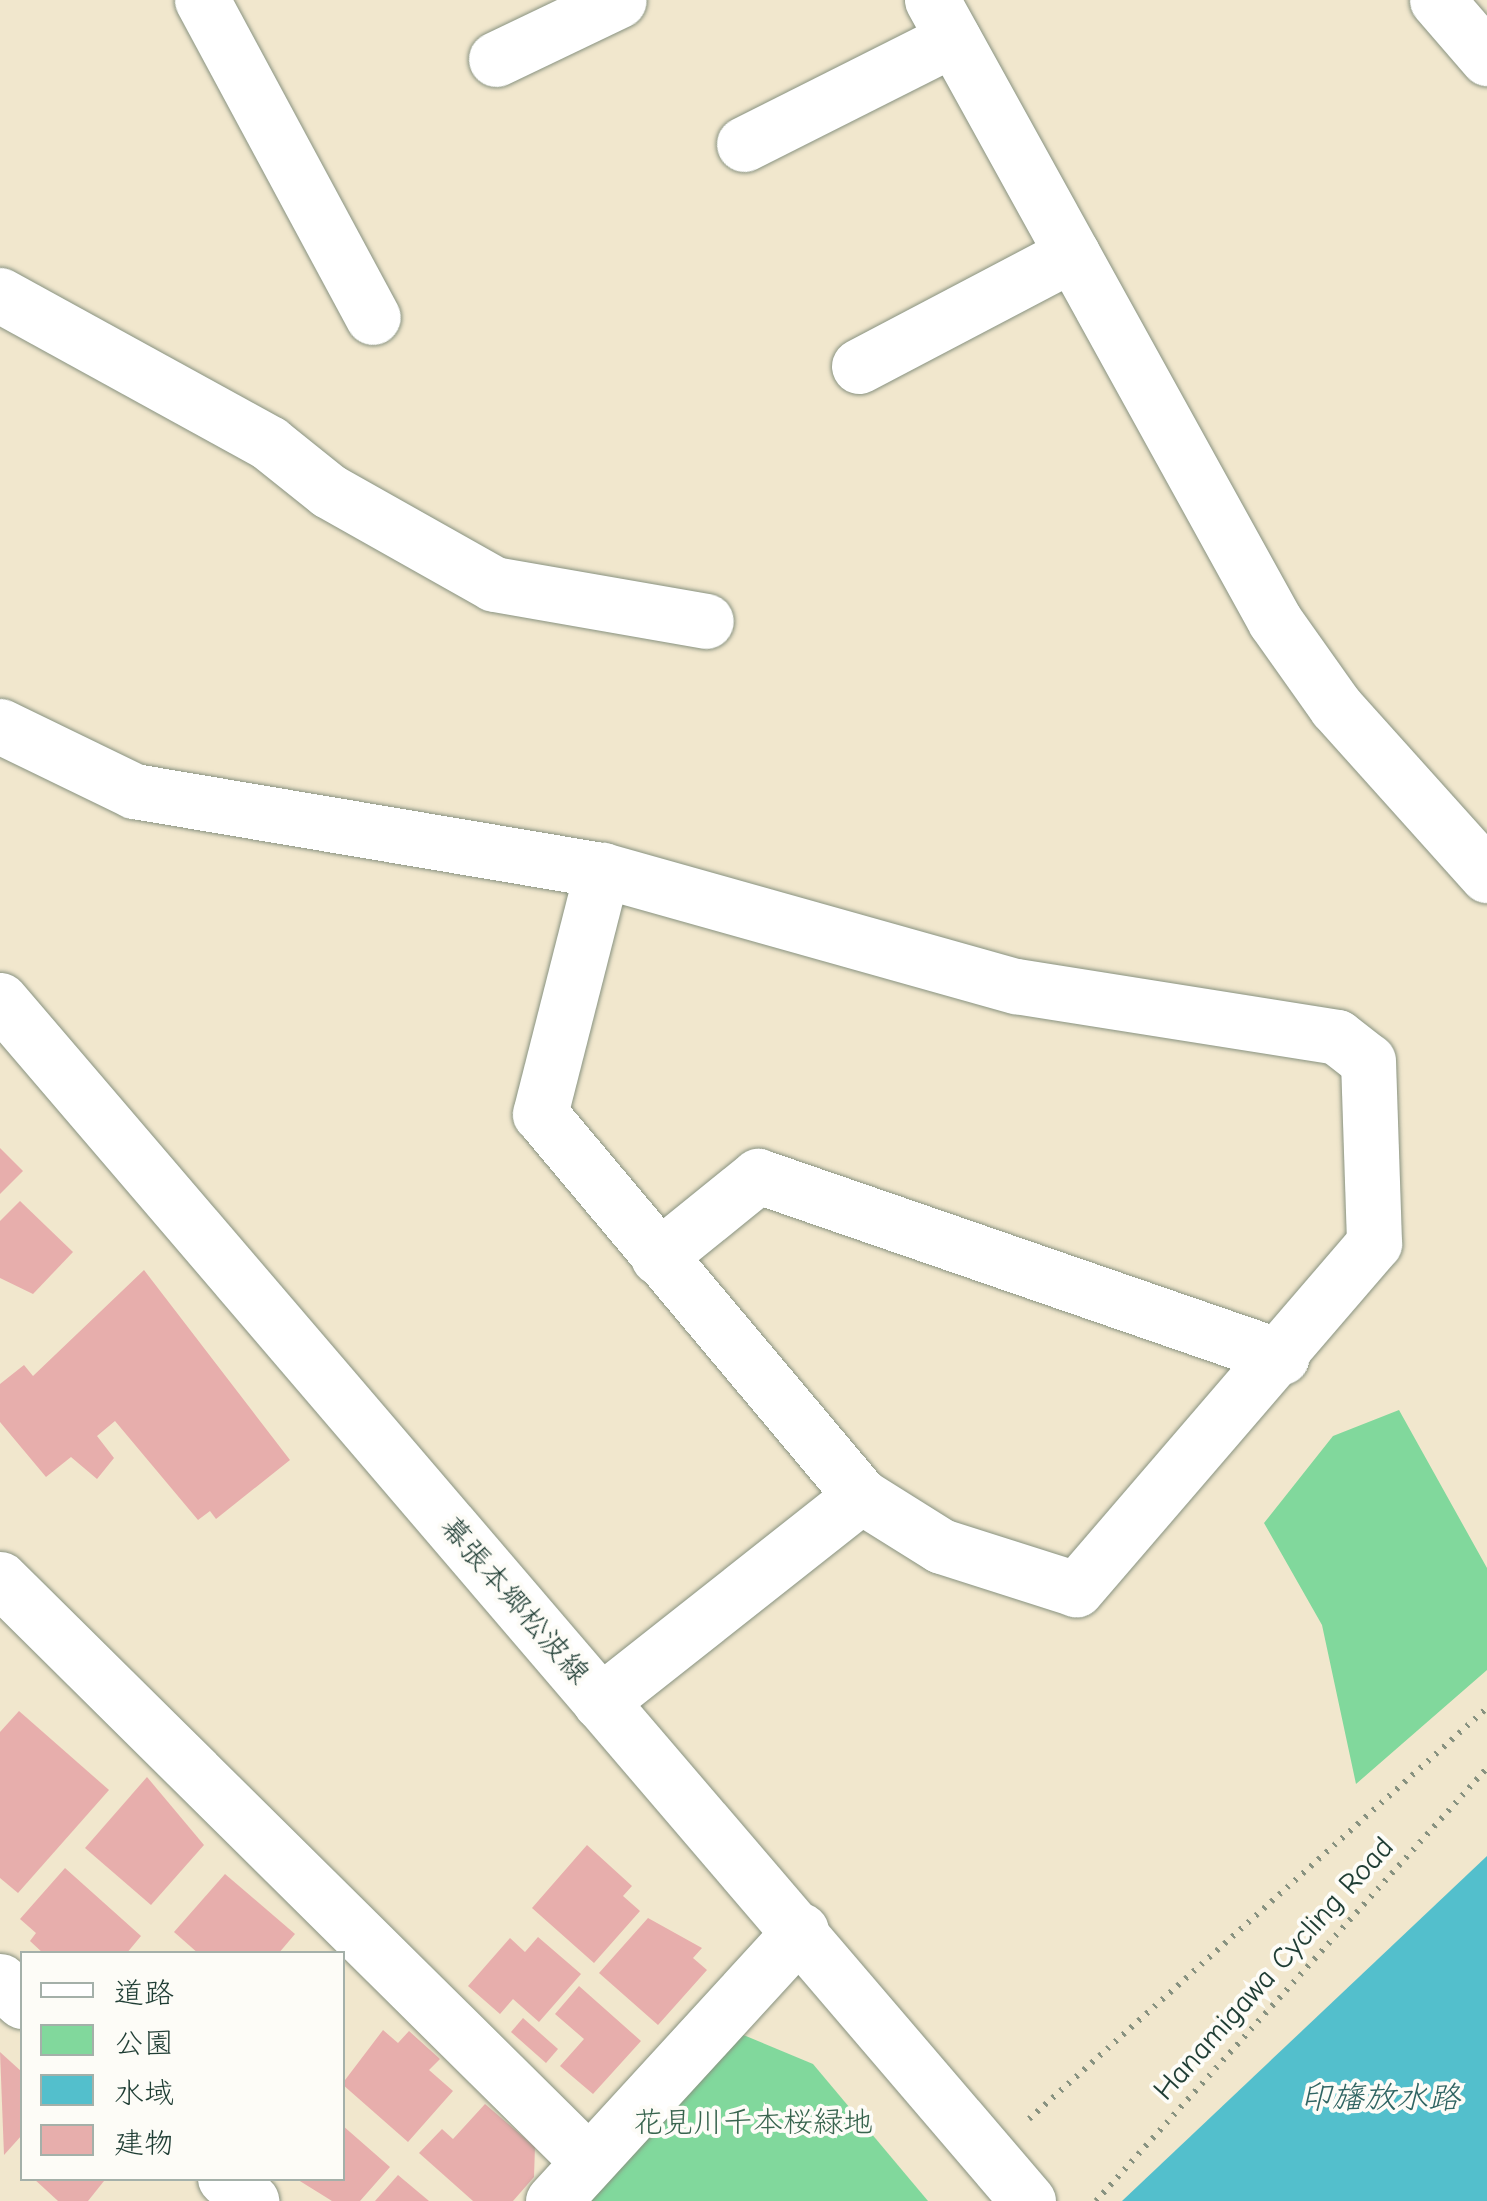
<!DOCTYPE html>
<html>
<head>
<meta charset="utf-8">
<style>
	body { margin:0 }
	#map { position:relative; width:1487px; height:2201px; overflow:hidden; background:#f1e7cd; font-family:"Comic Neue","Klee One",sans-serif }
	div>[style] { position:absolute }
	.green>* { inset:0; background:#81d89c }
	.water>* { inset:0; background:#53bfcc }
	.building>* { inset:0; background:#e7aeac }
	.path>* { height:6px; margin-top:-3px; transform-origin:0; background:repeating-linear-gradient(90deg,#889280 0 2.5px,transparent 0 10.5px) }
	.roads { filter:drop-shadow(0 0 2px #889280) drop-shadow(0 0 2px #889280) }
	.minor>* { height:55px; margin:-27.5px; padding:0 27.5px; transform-origin:27.5px; border-radius:27.5px; background:#fff }
	span { translate:-50% -50%; white-space:nowrap; text-align:center; line-height:1.15; -webkit-text-stroke:8px #fdfcf7; paint-order:stroke }
	.street-label { font-size:30px; color:#1f3d34 }
	.park-label { font-size:30px; color:#38644e }
	.water-label { font-size:32px; color:#2f6462; font-style:italic }
	.legend { position:absolute; left:20px; top:1951px; width:325px; height:230px; box-sizing:border-box; background:#fdfcf7; border:2px solid #a4b0a9; margin:0; padding:12px 18px; list-style:none; font-size:30px; color:#1f3d34 }
	.legend li { display:flex; align-items:center; gap:20px; height:50px }
	.legend b { width:50px; border:2px solid #a4b0a9 }
</style>
</head>
<body>
<div id="map">
	<div class="green">
		<i style="clip-path:polygon(1399px 1410px,1487px 1568px,1487px 1670px,1356px 1784px,1322px 1625px,1264px 1523px,1333px 1436px)"></i>
		<i style="clip-path:polygon(729px 2029px,813px 2064px,928px 2201px,581px 2201px)"></i>
	</div>
	<div class="water">
		<i style="clip-path:polygon(1487px 1856px,1487px 2201px,1122px 2201px)"></i>
	</div>
	<div class="building">
		<i style="clip-path:polygon(0 1148px,23px 1171px,0 1194px)"></i>
		<i style="clip-path:polygon(20px 1201px,73px 1252px,33px 1294px,0 1278px,0 1221px)"></i>
		<i style="clip-path:polygon(144px 1270px,290px 1460px,216px 1519px,210px 1511px,198px 1520px,115px 1421px,97px 1436px,114px 1458px,97px 1479px,71px 1457px,46px 1477px,0 1422px,0 1384px,24px 1365px,33px 1376px)"></i>
		<i style="clip-path:polygon(19px 1711px,109px 1790px,18px 1893px,0 1878px,0 1732px)"></i>
		<i style="clip-path:polygon(147px 1777px,204px 1845px,151px 1905px,85px 1848px)"></i>
		<i style="clip-path:polygon(587px 1845px,632px 1886px,623px 1896px,640px 1911px,594px 1963px,532px 1908px)"></i>
		<i style="clip-path:polygon(65px 1868px,141px 1936px,126px 1954px,44px 1954px,30px 1941px,36px 1933px,20px 1919px)"></i>
		<i style="clip-path:polygon(225px 1874px,295px 1934px,278px 1954px,199px 1954px,174px 1932px)"></i>
		<i style="clip-path:polygon(648px 1918px,702px 1948px,693px 1958px,707px 1970px,658px 2025px,599px 1973px)"></i>
		<i style="clip-path:polygon(538px 1937px,581px 1974px,539px 2022px,513px 1999px,500px 2014px,468px 1986px,510px 1938px,525px 1952px)"></i>
		<i style="clip-path:polygon(579px 1986px,641px 2041px,593px 2094px,560px 2066px,584px 2039px,555px 2014px)"></i>
		<i style="clip-path:polygon(523px 2018px,558px 2049px,546px 2063px,511px 2032px)"></i>
		<i style="clip-path:polygon(383px 2030px,398px 2043px,409px 2031px,440px 2059px,429px 2070px,453px 2091px,408px 2142px,342px 2084px)"></i>
		<i style="clip-path:polygon(0 2052px,22px 2072px,22px 2135px,4px 2155px)"></i>
		<i style="clip-path:polygon(485px 2104px,535px 2147px,534px 2177px,513px 2201px,473px 2201px,419px 2153px,442px 2129px,453px 2139px)"></i>
		<i style="clip-path:polygon(342px 2125px,390px 2167px,360px 2201px,332px 2201px,295px 2178px,342px 2178px)"></i>
		<i style="clip-path:polygon(398px 2175px,429px 2201px,375px 2201px)"></i>
		<i style="clip-path:polygon(33px 2178px,101px 2178px,104px 2181px,88px 2201px,58px 2201px)"></i>
	</div>
	<div class="path">
		<i style="left:1029px;top:2119px;width:615px;rotate:-41.9deg"></i>
		<i style="left:1096px;top:2201px;width:583px;rotate:-47.92deg"></i>
	</div>
	<div class="roads">
		<div class="minor">
			<i style="left:202px;top:0;width:360px;rotate:61.7deg"></i>
			<i style="left:932px;top:0;width:709px;rotate:61.09deg"></i>
			<i style="left:1275px;top:621px;width:105px;rotate:54.7deg"></i>
			<i style="left:1336px;top:707px;width:226px;rotate:48.1deg"></i>
			<i style="left:1437px;top:0;width:77px;rotate:49.2deg"></i>
			<i style="left:496px;top:59px;width:136px;rotate:-25.6deg"></i>
			<i style="left:744px;top:144px;width:234px;rotate:-26.7deg"></i>
			<i style="left:0;top:295px;width:307px;rotate:28.8deg"></i>
			<i style="left:269px;top:443px;width:77px;rotate:38.7deg"></i>
			<i style="left:329px;top:491px;width:189px;rotate:29.4deg"></i>
			<i style="left:494px;top:584px;width:215px;rotate:9.9deg"></i>
			<i style="left:859px;top:366px;width:241px;rotate:-27.7deg"></i>
			<i style="left:0;top:726px;width:149px;rotate:25.9deg"></i>
			<i style="left:134px;top:791px;width:475px;rotate:9.6deg"></i>
			<i style="left:602px;top:870px;width:430px;rotate:15.7deg"></i>
			<i style="left:1016px;top:986px;width:325px;rotate:9deg"></i>
			<i style="left:1337px;top:1037px;width:39px;rotate:38deg"></i>
			<i style="left:1368px;top:1061px;width:182px;rotate:88.1deg"></i>
			<i style="left:1374px;top:1243px;width:457px;rotate:130.7deg"></i>
			<i style="left:1076px;top:1589px;width:142px;rotate:-162.3deg"></i>
			<i style="left:941px;top:1546px;width:94px;rotate:-148deg"></i>
			<i style="left:861px;top:1496px;width:499px;rotate:-130deg"></i>
			<i style="left:540px;top:1114px;width:252px;rotate:-75.7deg"></i>
			<i style="left:0;top:1000px;width:1581px;rotate:49.44deg"></i>
			<i style="left:658px;top:1257px;width:129px;rotate:-39deg"></i>
			<i style="left:758px;top:1176px;width:554px;rotate:19.06deg"></i>
			<i style="left:0;top:1579px;width:827px;rotate:44.71deg"></i>
			<i style="left:600px;top:1702px;width:333px;rotate:-38.3deg"></i>
			<i style="left:0;top:1981px;width:30px;rotate:42deg"></i>
			<i style="left:225px;top:2178px;width:35px;rotate:41deg"></i>
			<i style="left:553px;top:2201px;width:367px;rotate:-47.5deg"></i>
		</div>
	</div>
	<div class="street-label">
		<span style="left:514px;top:1601px;rotate:49deg">幕張本郷松波線</span>
		<span style="left:1274px;top:1969px;rotate:-48deg">Hanamigawa Cycling Road</span>
	</div>
	<div class="park-label">
		<span style="left:753px;top:2123px">花見川千本桜緑地</span>
	</div>
	<div class="water-label">
		<span style="left:1380px;top:2098px">印旛放水路</span>
	</div>
	<ul class="legend">
	<li><b style="height:12px;background:#fff"></b>道路</li>
	<li><b style="height:28px;background:#81d89c"></b>公園</li>
	<li><b style="height:28px;background:#53bfcc"></b>水域</li>
	<li><b style="height:28px;background:#e7aeac"></b>建物</li>
	</ul>
</div>
</body>
</html>
